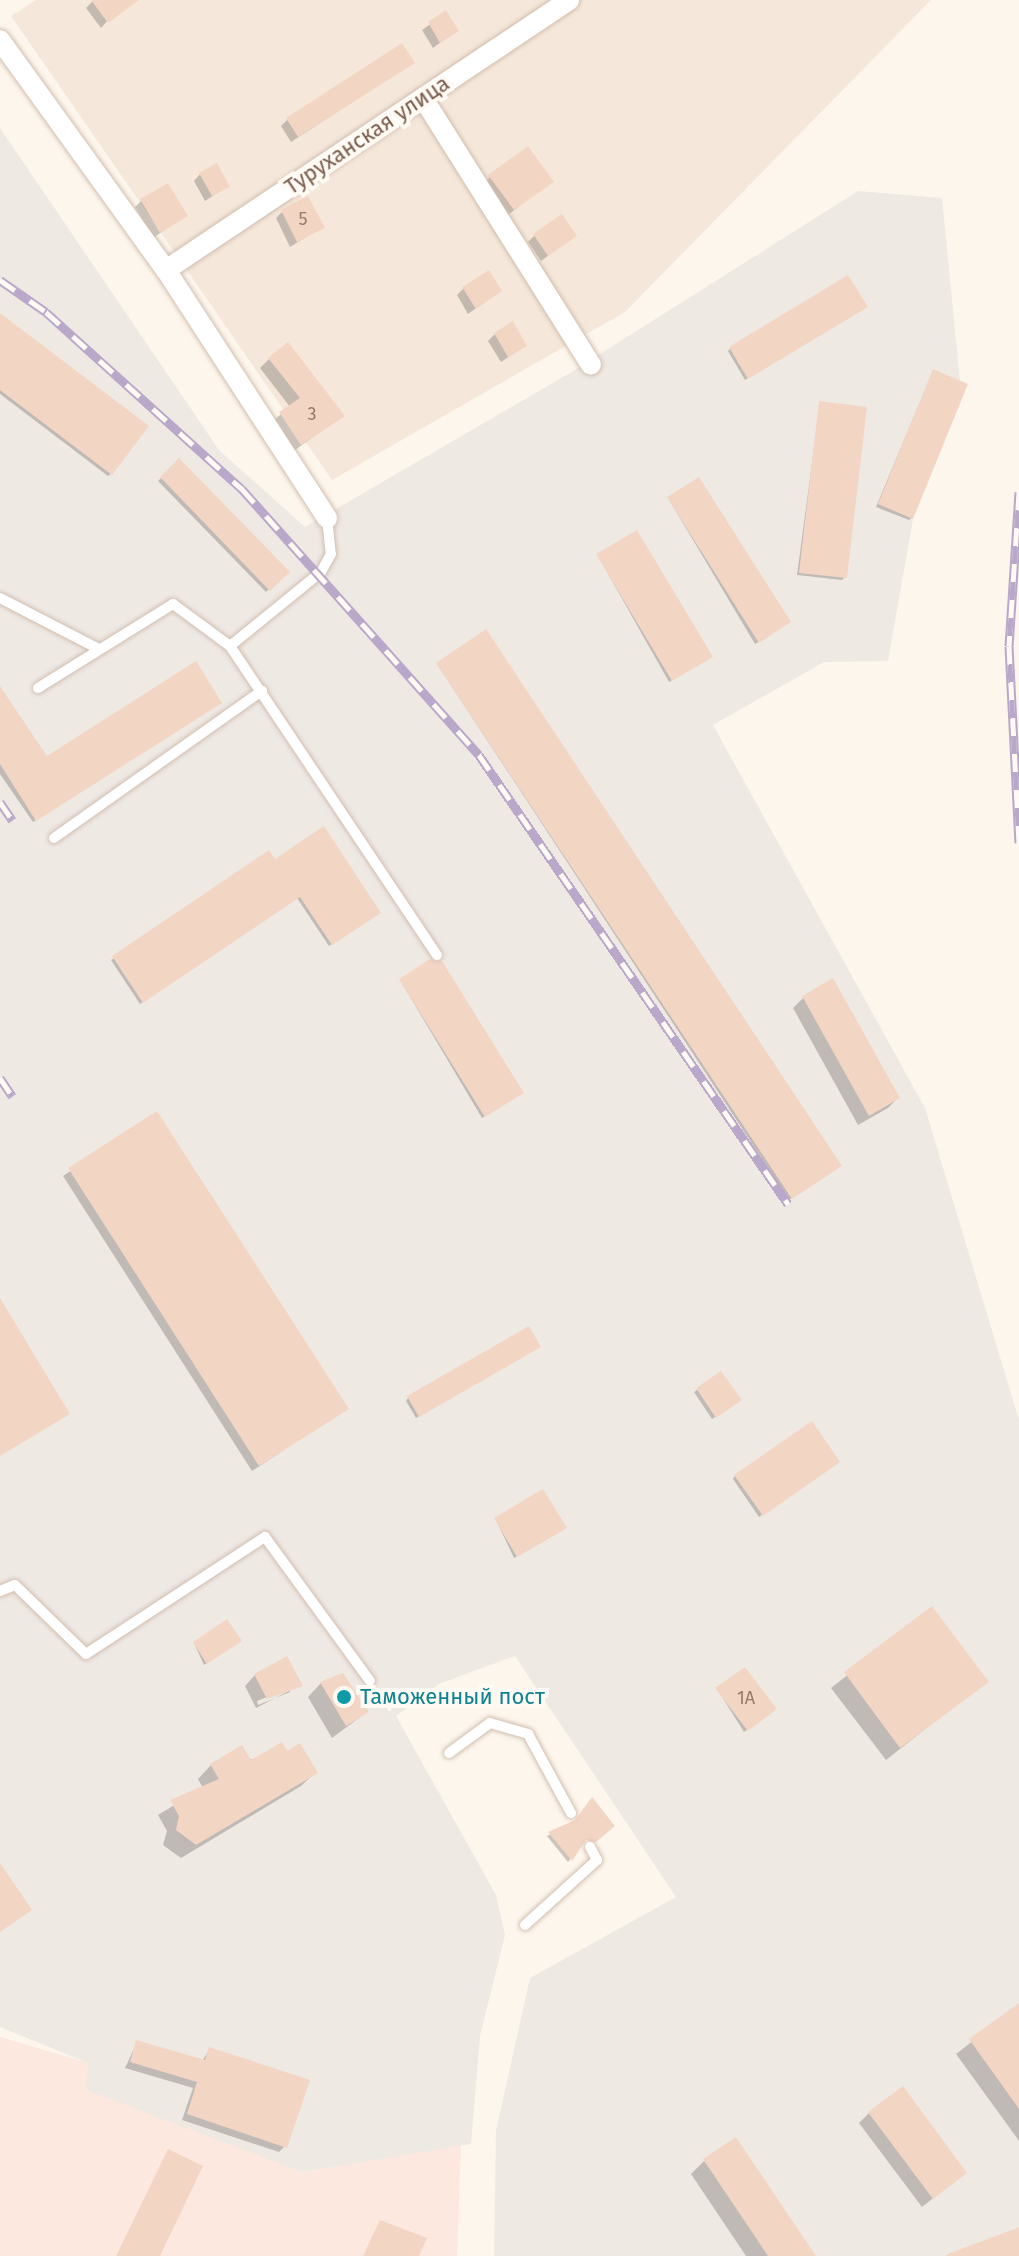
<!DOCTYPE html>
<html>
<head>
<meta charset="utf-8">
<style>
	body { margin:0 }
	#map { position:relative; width:1019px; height:2256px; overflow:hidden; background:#fdf6ec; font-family:"Fira Sans",sans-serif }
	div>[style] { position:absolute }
	.residential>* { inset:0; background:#f5e8da }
	.commercial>* { inset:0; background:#fde8e0 }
	.industrial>* { inset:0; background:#efe9e4 }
	.shadow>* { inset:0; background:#0003 }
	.building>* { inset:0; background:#f3d5c3 }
	.roads { filter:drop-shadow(0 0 2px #d1beb0) drop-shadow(0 0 2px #d1beb0) }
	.service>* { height:10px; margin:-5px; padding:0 5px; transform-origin:5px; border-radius:5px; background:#fff }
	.minor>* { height:20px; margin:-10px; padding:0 10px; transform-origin:10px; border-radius:10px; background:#fff }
	.rail>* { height:9px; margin-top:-4.5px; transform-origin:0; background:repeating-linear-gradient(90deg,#fffaf3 0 18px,#b9a8c9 0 36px); box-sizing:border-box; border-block:2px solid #b9a8c9 }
	.dots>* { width:22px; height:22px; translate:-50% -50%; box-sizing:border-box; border:4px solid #fffaf3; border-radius:50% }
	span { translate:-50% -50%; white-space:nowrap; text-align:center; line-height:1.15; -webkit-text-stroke:8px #fffaf3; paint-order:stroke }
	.number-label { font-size:18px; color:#987a6a }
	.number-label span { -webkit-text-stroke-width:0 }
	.street-label { font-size:22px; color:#7a5c4d }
	.culture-label { font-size:22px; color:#0d838f }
	.left { translate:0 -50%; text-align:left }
</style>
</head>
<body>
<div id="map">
	<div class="residential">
		<i style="clip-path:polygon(36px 0,931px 0,625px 312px,332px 480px,11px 16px)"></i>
	</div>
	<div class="commercial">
		<i style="clip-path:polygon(0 2037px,89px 2063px,302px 2172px,461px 2145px,457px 2256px,0 2256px)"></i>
	</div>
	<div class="industrial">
		<i style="clip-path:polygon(0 128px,219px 450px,305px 527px,570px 373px,858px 191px,942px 198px,960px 381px,913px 519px,888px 661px,824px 662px,713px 725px,925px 1108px,1019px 1420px,1019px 2256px,494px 2256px,496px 2131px,530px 1978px,676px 1897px,515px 1656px,439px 1684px,396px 1716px,496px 1895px,505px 1935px,480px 2036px,471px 2144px,302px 2172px,86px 2090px,88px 2063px,0 2027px)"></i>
	</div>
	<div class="shadow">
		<i style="clip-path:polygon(94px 0,126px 0,101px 28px,86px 8px)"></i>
		<i style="clip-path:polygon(446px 13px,456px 31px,433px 48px,422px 30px)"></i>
		<i style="clip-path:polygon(412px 63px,291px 142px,281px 126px,287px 120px)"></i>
		<i style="clip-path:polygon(200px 174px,228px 186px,205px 201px,194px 181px)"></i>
		<i style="clip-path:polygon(490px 177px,551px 181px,503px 219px,480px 187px)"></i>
		<i style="clip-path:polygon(141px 201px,185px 216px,153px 238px,135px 207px)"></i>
		<i style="clip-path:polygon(282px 212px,322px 227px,290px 247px,276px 218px)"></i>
		<i style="clip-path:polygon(535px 235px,575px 236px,541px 261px,528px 242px)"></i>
		<i style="clip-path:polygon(463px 289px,500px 291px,468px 314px,457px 295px)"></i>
		<i style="clip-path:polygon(862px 309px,745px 380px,728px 351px,730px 349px)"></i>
		<i style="clip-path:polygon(0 316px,111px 474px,108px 476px,0 394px)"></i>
		<i style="clip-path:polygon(495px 334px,525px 346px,501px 362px,488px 341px)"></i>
		<i style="clip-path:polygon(269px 359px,342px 416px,291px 453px,271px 422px,290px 407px,260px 368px)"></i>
		<i style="clip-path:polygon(933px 371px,912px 518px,909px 520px,876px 507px)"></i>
		<i style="clip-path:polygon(820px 403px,845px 577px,842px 580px,797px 575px)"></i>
		<i style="clip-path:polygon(179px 461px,287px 572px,266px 592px,158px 481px)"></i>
		<i style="clip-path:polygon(668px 498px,786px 625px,755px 644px)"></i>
		<i style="clip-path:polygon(598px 556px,708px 659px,669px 682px)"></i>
		<i style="clip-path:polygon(437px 664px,837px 1168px,789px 1200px)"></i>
		<i style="clip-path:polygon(0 689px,46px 759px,217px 705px,33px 822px,0 774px)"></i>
		<i style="clip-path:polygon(275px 861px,376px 915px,329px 946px,297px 898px,140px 1004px,111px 960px)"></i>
		<i style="clip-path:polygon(400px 980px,518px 1095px,482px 1118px)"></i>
		<i style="clip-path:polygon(803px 998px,898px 1098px,888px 1108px,858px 1125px,793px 1008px)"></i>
		<i style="clip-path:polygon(156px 1114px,346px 1409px,252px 1471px,63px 1176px)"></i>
		<i style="clip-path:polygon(536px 1349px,416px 1418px,406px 1401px,408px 1398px)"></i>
		<i style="clip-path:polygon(721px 1373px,736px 1403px,712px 1419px,694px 1392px)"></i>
		<i style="clip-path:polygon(835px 1465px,759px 1517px,733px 1479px,735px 1476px)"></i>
		<i style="clip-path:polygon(496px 1520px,561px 1531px,514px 1558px)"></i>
		<i style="clip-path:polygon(932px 1609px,986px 1681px,886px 1760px,831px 1688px)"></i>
		<i style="clip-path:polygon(194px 1643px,237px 1643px,204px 1665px)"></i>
		<i style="clip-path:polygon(evenodd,255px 1675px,300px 1685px,256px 1708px,245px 1686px,255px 1675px,290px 1688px,290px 1692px,258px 1705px,257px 1701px,290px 1688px)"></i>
		<i style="clip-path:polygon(321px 1683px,367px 1712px,332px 1738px,308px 1697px)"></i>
		<i style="clip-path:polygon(717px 1689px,772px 1712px,744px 1732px)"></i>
		<i style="clip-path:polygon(286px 1754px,315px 1773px,301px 1786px,181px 1858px,163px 1845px,167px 1831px,158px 1815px,203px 1788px,198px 1779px,211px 1765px)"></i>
		<i style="clip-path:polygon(575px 1822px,613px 1826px,582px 1842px,568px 1862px,547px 1836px)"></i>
		<i style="clip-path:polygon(1019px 2005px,1019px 2141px,956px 2054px)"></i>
		<i style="clip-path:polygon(137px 2042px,202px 2061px,210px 2049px,285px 2146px,279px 2152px,182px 2120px,193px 2088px,125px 2068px)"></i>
		<i style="clip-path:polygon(869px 2113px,965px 2173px,922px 2207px,859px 2123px)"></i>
		<i style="clip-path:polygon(704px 2161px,813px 2256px,746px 2256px,691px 2174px)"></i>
	</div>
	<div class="building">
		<i style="clip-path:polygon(91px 0,139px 0,108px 23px)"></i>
		<i style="clip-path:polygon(446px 10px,459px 31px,440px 43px,428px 22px)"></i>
		<i style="clip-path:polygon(402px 43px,415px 63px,298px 137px,286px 118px)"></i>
		<i style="clip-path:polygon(528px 146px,554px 182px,514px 210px,488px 175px)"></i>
		<i style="clip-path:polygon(217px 163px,230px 187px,212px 196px,199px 173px)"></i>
		<i style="clip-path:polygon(168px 183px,188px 216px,160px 233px,140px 199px)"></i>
		<i style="clip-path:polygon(308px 196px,325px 228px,297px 242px,281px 210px)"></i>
		<i style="clip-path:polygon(562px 214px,577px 236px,548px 256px,533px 234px)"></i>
		<i style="clip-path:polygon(489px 270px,502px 291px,476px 309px,462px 287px)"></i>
		<i style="clip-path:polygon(848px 275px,868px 307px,748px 379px,729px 347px)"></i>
		<i style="clip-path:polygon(0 313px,149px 426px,112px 475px,0 390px)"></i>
		<i style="clip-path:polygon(513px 321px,527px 346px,508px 357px,494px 333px)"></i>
		<i style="clip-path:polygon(288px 342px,345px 416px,301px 445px,279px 412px,300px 398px,268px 358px)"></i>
		<i style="clip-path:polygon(933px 369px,968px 384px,913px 519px,878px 504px)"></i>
		<i style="clip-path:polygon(819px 401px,867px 407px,847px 578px,799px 573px)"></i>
		<i style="clip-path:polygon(179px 458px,290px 572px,270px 591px,160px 477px)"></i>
		<i style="clip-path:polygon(699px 477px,791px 622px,759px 643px,667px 497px)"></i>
		<i style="clip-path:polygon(637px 530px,713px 657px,672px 681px,596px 554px)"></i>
		<i style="clip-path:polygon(486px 629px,842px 1166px,792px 1199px,436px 663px)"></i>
		<i style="clip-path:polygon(196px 661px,222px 703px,36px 821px,0 764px,0 686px,47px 756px)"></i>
		<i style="clip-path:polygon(324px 826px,381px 913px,332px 945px,300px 897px,143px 1003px,112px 956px,269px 850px,275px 859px)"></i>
		<i style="clip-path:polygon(430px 959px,442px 961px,524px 1093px,485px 1117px,399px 979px)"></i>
		<i style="clip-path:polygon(833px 978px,900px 1098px,869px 1116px,802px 996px)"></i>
		<i style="clip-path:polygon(157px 1111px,349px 1409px,259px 1466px,68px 1168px)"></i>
		<i style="clip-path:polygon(0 1298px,70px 1414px,0 1456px)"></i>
		<i style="clip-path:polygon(529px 1326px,541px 1347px,419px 1417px,407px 1396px)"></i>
		<i style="clip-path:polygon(721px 1371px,742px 1400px,716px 1418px,696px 1388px)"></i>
		<i style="clip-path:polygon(812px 1421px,840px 1462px,763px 1516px,734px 1475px)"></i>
		<i style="clip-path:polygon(543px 1489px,567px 1528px,517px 1557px,494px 1518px)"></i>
		<i style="clip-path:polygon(932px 1606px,989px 1682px,900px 1748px,844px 1672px)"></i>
		<i style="clip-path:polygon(227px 1619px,242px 1641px,207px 1664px,193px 1642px)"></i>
		<i style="clip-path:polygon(287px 1656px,303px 1686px,267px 1699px,254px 1674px)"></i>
		<i style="clip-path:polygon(745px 1667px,777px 1709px,748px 1731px,715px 1688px)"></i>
		<i style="clip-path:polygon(343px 1673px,369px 1712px,346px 1726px,320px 1682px)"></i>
		<i style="clip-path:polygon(282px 1742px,287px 1751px,300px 1743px,318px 1773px,196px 1845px,176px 1830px,179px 1816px,170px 1800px,219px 1779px,210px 1764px,242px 1745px,251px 1760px)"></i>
		<i style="clip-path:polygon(592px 1797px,615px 1826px,596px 1842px,586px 1840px,572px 1861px,548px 1832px,575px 1820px)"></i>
		<i style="clip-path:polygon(0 1863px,32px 1910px,0 1932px)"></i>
		<i style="clip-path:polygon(1019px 2003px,1019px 2109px,969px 2039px)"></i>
		<i style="clip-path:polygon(136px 2040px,205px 2060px,209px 2047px,310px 2080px,287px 2148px,187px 2114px,197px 2082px,130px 2062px)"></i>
		<i style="clip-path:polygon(903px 2086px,967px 2173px,933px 2199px,868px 2112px)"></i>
		<i style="clip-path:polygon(736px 2137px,816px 2256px,768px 2256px,703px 2159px)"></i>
		<i style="clip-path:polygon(168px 2149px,203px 2166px,160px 2256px,116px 2256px)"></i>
		<i style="clip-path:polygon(380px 2220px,427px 2238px,419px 2256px,363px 2256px)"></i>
		<i style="clip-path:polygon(1019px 2227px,1019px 2256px,946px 2256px,945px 2255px)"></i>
	</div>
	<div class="roads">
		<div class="service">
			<i style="left:327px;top:518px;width:36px;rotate:84deg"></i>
			<i style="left:331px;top:554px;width:21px;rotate:119deg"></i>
			<i style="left:321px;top:572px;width:117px;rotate:140.9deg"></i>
			<i style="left:230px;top:646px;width:372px;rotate:56.2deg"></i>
			<i style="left:0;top:598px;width:109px;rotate:27.3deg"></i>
			<i style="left:38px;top:688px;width:159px;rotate:-31.9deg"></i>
			<i style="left:173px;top:604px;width:71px;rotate:36.4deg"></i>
			<i style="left:54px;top:838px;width:255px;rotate:-35.3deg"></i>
			<i style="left:0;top:1591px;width:16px;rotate:-22deg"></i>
			<i style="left:15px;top:1585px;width:99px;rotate:44.2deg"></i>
			<i style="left:86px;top:1654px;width:214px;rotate:-33.2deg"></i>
			<i style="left:265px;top:1537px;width:178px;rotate:53.9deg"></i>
			<i style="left:449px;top:1753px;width:51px;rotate:-36.2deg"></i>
			<i style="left:490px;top:1723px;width:40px;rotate:16deg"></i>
			<i style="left:528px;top:1734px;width:90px;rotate:61.4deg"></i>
			<i style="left:525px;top:1925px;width:97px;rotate:-42.1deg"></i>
			<i style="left:597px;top:1860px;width:15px;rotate:-118deg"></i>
		</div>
		<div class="minor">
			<i style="left:0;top:40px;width:284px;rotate:54.2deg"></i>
			<i style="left:166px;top:270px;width:485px;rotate:-33.8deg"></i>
			<i style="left:423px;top:98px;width:315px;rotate:57.8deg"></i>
			<i style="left:166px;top:270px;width:296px;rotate:57deg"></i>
		</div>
	</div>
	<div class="rail">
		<i style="left:0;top:280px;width:56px;rotate:34.8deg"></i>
		<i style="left:46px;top:312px;width:264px;rotate:42.1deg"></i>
		<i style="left:242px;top:489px;width:356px;rotate:48.3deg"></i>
		<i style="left:479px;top:755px;width:545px;rotate:55.46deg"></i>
		<i style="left:1019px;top:492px;width:154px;rotate:93.7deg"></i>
		<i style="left:1009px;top:646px;width:197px;rotate:87.1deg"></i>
		<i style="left:0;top:802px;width:22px;rotate:56deg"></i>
		<i style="left:0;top:1078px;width:22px;rotate:56deg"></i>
	</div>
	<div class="dots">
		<i style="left:344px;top:1697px;background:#0f9aa8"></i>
	</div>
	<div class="number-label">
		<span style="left:303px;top:219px">5</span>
		<span style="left:312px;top:414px">3</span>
		<span style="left:746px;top:1698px">1A</span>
	</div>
	<div class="street-label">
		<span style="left:367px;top:135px;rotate:-34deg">Туруханская улица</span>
	</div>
	<div class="culture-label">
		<span class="left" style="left:360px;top:1697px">Таможенный пост</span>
	</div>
</div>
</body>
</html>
